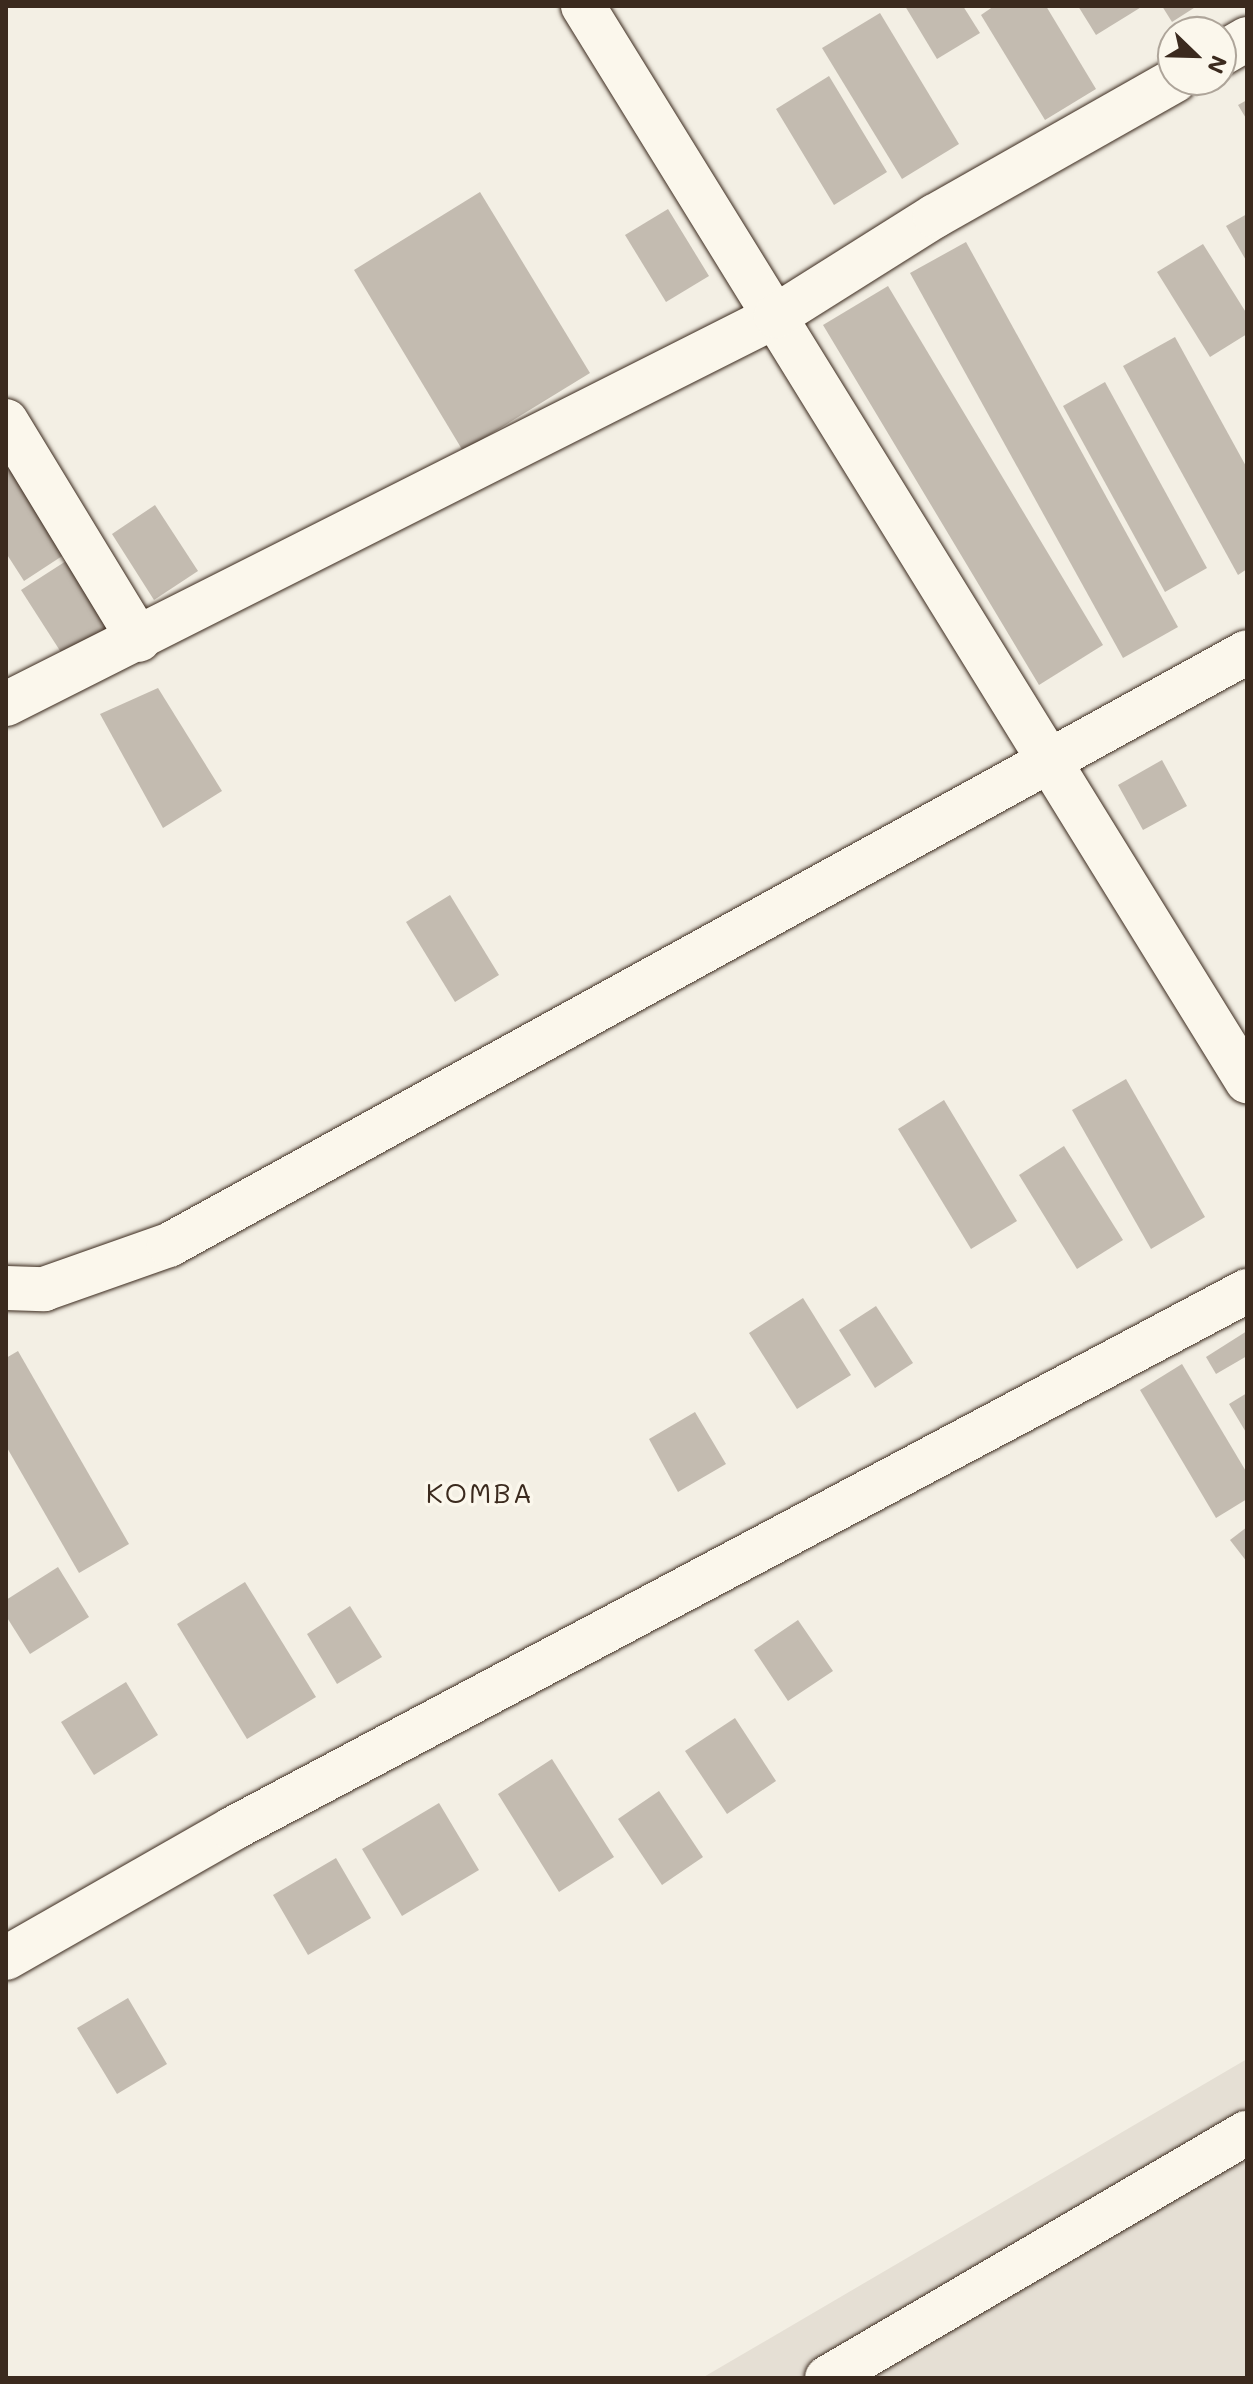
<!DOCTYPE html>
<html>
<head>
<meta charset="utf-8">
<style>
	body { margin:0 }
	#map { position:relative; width:1253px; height:2384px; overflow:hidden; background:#f3efe4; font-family:Mali,sans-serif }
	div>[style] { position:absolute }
	.built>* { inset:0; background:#e5dfd4 }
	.building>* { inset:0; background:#c3bbb0 }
	.roads { filter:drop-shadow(0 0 2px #3b2a1e) drop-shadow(0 0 2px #3b2a1e) }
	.minor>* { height:44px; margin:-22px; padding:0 22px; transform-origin:22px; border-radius:22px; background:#fbf7ec }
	span { translate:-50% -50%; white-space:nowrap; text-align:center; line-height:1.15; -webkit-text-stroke:7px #fbf7ec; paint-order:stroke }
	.quarter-label { font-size:28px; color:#3b2a1e; letter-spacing:2px }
	.frame { position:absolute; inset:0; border:8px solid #3b2a1e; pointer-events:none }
	.north { position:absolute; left:1157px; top:16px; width:80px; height:80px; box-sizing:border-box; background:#fbf7ec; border:2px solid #aea59a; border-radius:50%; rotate:113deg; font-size:22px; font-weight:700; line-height:32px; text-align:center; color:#3b2a1e }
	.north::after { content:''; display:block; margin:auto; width:28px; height:36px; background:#3b2a1e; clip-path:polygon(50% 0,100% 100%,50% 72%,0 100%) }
</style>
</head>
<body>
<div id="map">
	<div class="built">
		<i style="clip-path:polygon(1247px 2059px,1247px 2378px,702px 2378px)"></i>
	</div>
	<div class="building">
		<i style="clip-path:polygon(905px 6px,963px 6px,980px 33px,937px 59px)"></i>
		<i style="clip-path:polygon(994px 6px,1046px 6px,1096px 89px,1045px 120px,981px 15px)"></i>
		<i style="clip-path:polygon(1078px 6px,1143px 6px,1096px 35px)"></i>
		<i style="clip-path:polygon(1162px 6px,1197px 6px,1172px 22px)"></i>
		<i style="clip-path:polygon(880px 13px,959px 144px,902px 179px,822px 48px)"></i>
		<i style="clip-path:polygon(829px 76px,887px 172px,834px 205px,776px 109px)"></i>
		<i style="clip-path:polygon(1247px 100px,1247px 120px,1238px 105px)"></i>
		<i style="clip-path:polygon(480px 192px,590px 373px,463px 451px,354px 270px)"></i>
		<i style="clip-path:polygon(668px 209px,709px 276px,666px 302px,625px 235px)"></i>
		<i style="clip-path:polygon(1247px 214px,1247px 262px,1226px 226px)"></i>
		<i style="clip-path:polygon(966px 242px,1178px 627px,1123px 658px,910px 273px)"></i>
		<i style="clip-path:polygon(1203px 244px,1247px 314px,1247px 334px,1210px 357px,1157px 272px)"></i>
		<i style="clip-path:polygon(888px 286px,1103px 645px,1039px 685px,823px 325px)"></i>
		<i style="clip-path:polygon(1175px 337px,1247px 468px,1247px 569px,1238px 575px,1123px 366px)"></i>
		<i style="clip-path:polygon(1105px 382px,1207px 568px,1165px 592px,1063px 406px)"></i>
		<i style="clip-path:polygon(6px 458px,79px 545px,24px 581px,6px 553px)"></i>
		<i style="clip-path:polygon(155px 505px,198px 571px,154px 600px,112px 534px)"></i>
		<i style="clip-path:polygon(77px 554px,120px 620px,64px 657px,21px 590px)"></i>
		<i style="clip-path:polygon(158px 688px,222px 791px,163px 828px,100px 714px)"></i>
		<i style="clip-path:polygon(1162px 760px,1187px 806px,1143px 830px,1118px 785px)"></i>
		<i style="clip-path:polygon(450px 895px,499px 975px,455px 1002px,406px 922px)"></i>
		<i style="clip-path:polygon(1126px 1079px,1205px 1217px,1151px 1249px,1072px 1110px)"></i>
		<i style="clip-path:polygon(944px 1100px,1017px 1221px,971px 1249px,898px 1129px)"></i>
		<i style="clip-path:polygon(1064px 1146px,1123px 1240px,1077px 1269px,1019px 1175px)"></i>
		<i style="clip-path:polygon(803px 1298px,851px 1375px,797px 1409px,749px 1333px)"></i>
		<i style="clip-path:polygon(876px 1306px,913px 1363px,875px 1388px,839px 1330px)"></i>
		<i style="clip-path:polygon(1247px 1331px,1247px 1356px,1216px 1374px,1206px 1357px)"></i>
		<i style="clip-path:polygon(18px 1351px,129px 1544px,79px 1573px,6px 1446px,6px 1358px)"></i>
		<i style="clip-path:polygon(1182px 1364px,1247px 1473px,1247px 1499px,1216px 1518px,1140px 1390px)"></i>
		<i style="clip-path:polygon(1247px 1393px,1247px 1434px,1229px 1404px)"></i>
		<i style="clip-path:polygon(695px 1412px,726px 1464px,678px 1492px,649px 1439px)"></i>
		<i style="clip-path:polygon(1247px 1527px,1247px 1562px,1230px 1540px)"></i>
		<i style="clip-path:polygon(58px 1567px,89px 1617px,30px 1654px,6px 1616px,6px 1600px)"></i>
		<i style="clip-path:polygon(245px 1582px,316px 1697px,247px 1739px,177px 1624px)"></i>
		<i style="clip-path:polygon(350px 1606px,382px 1657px,337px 1684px,307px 1634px)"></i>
		<i style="clip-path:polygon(798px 1620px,833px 1671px,788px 1701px,754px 1650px)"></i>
		<i style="clip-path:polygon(126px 1682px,158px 1735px,94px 1775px,61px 1722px)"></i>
		<i style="clip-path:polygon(735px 1718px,776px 1781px,727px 1814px,685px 1751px)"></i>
		<i style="clip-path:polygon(552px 1759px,614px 1857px,559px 1892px,498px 1794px)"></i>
		<i style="clip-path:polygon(659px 1791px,703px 1857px,662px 1885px,618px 1819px)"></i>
		<i style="clip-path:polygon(439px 1803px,479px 1870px,402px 1916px,362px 1849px)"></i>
		<i style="clip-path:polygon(336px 1858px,371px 1918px,308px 1955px,273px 1895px)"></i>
		<i style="clip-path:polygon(128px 1998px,167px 2064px,117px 2094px,77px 2028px)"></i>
	</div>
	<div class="roads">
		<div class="minor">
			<i style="left:583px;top:6px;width:1264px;rotate:58.3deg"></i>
			<i style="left:1221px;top:54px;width:30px;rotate:-30deg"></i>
			<i style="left:6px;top:421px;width:256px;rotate:58.7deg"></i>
			<i style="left:6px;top:704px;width:862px;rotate:-26.74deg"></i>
			<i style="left:776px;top:316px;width:188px;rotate:-32.2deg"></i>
			<i style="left:935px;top:216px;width:276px;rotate:-29.5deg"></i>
			<i style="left:6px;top:1288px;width:38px;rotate:2deg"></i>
			<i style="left:44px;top:1289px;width:133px;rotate:-19.4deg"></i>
			<i style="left:169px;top:1245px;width:1230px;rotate:-28.81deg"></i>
			<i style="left:6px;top:1958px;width:260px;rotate:-29.7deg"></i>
			<i style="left:232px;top:1829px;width:1149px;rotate:-27.93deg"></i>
			<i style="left:827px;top:2378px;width:486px;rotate:-30.3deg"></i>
		</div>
	</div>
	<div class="quarter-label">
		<span style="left:480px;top:1492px">KOMBA</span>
	</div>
	<div class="frame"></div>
	<div class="north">N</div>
</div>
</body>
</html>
